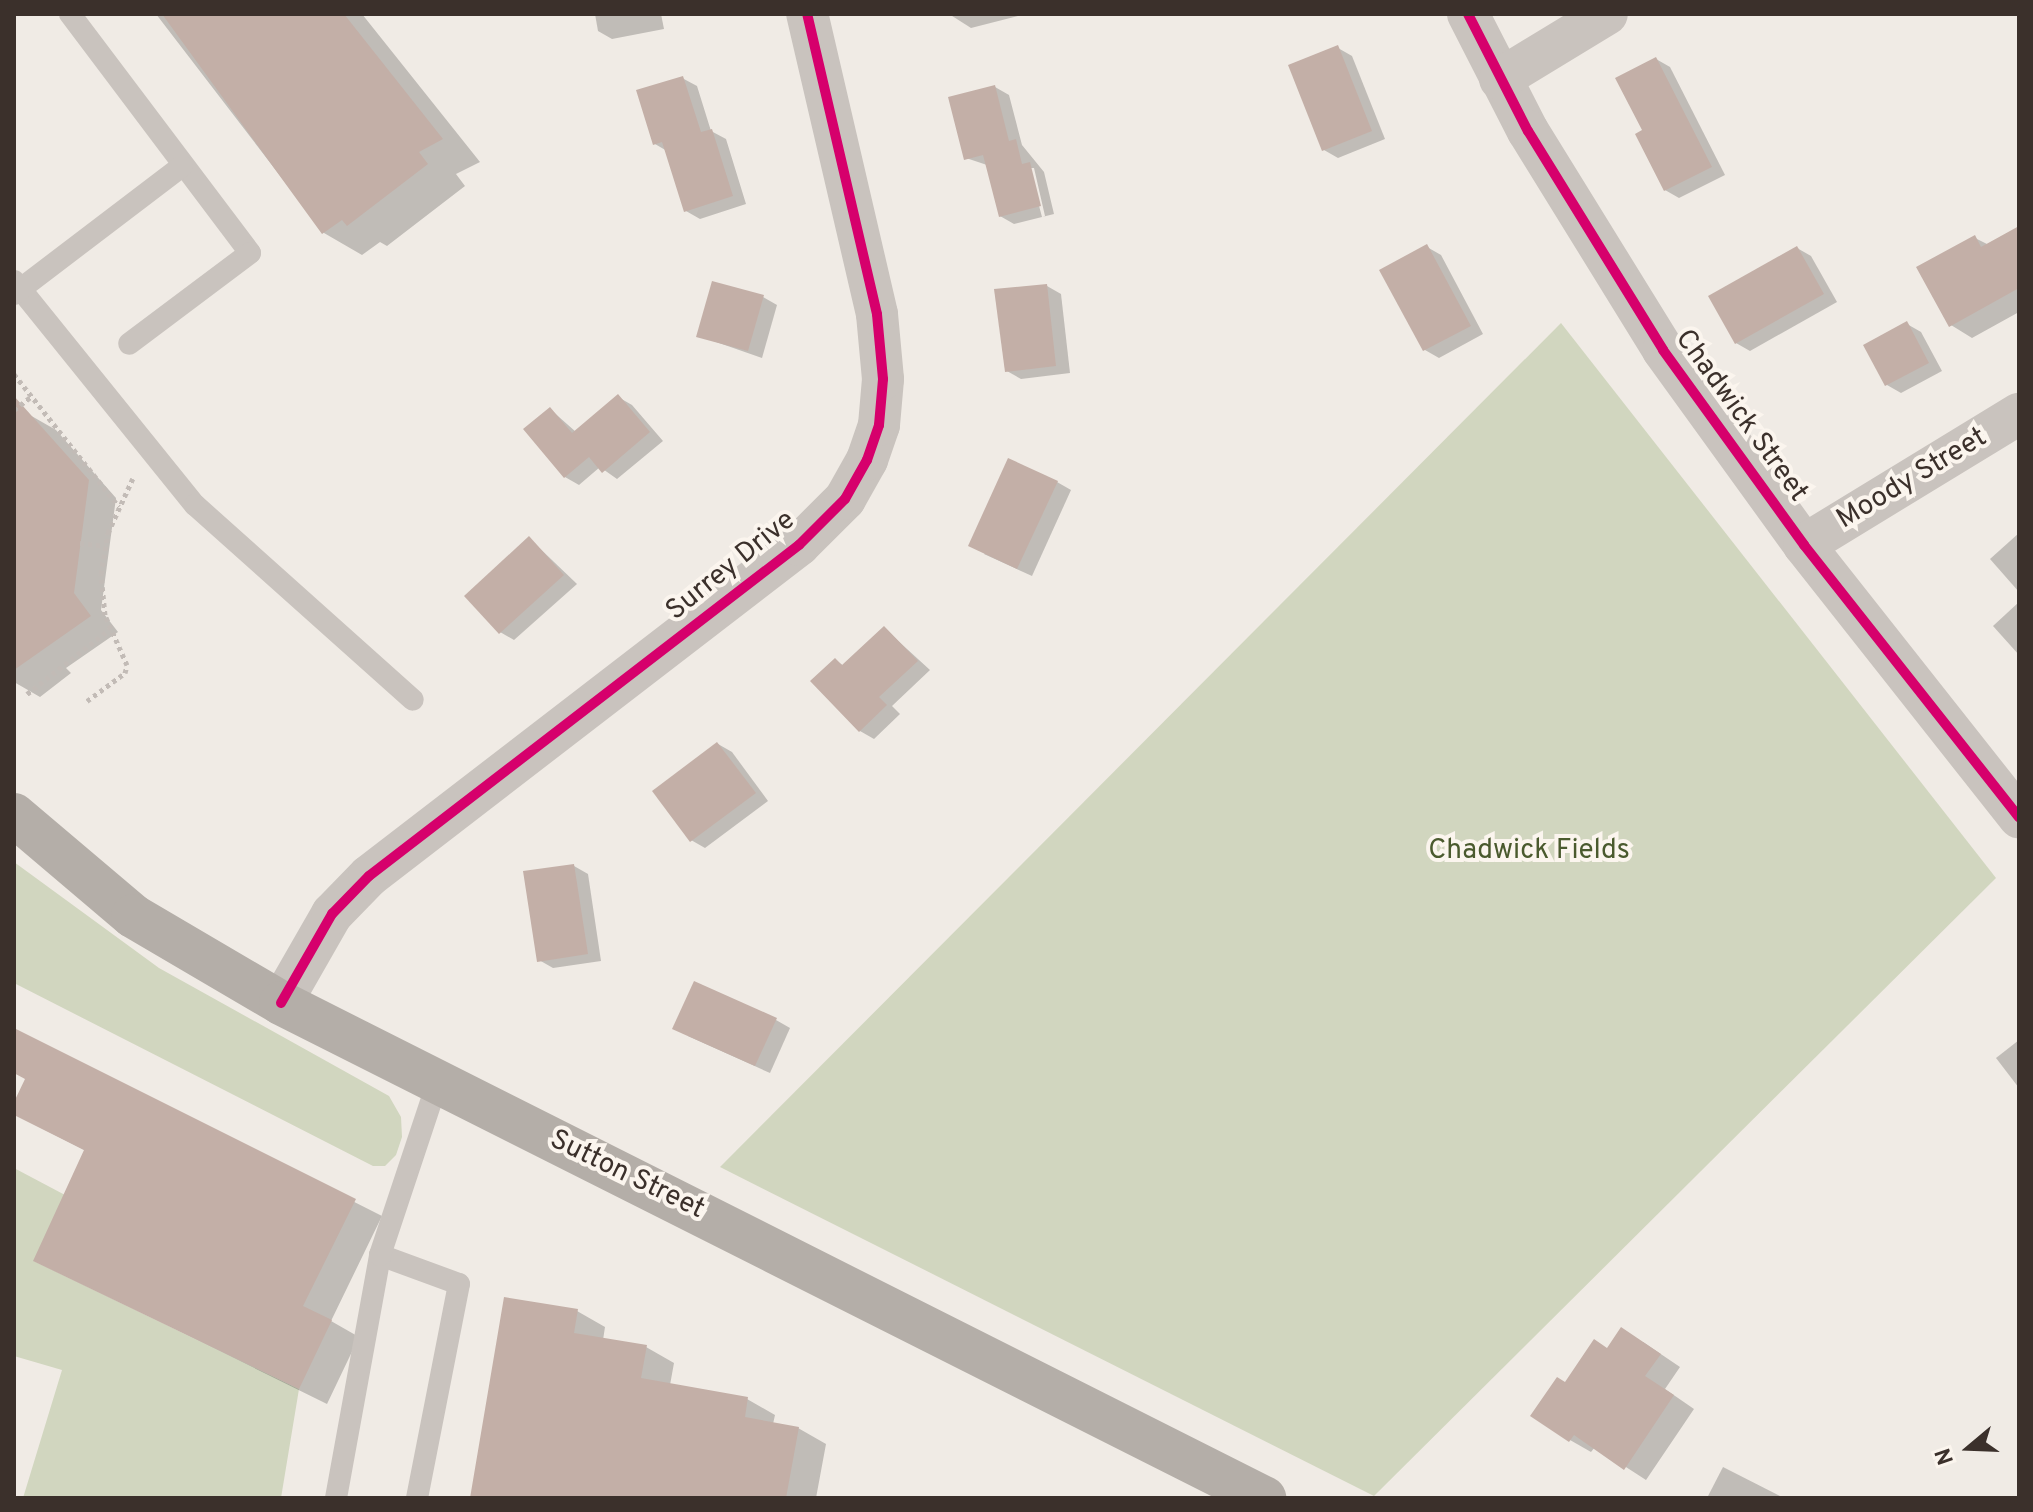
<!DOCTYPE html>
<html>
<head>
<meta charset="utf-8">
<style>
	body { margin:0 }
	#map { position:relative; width:2033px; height:1512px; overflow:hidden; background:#f0ebe5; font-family:Overpass,sans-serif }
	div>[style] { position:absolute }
	.green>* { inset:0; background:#d1d6bf }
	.shadow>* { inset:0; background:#0003 }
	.building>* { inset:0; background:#c3afa7 }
	.path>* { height:5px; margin-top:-2.5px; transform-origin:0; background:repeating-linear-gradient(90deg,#c2bbb6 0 4px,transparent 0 8px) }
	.service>* { height:22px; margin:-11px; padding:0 11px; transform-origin:11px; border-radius:11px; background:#c9c3be }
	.minor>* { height:42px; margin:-21px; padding:0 21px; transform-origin:21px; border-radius:21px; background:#c9c3be }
	.trunk>* { height:44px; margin:-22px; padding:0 22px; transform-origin:22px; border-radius:22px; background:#b4aea8 }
	.cycleway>* { height:10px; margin:-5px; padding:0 5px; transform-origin:5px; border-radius:5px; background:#d6006c }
	span { translate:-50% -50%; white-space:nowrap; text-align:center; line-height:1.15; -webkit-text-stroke:8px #fbf5ee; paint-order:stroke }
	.street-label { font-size:28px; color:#3b302b }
	.park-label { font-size:28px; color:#4a5a2e }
	.frame { position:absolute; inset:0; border:16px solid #3b302b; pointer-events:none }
	.north { position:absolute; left:1929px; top:1408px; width:80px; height:80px; -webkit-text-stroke:6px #fbf5ee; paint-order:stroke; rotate:251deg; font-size:22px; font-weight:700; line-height:32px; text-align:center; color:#3b302b }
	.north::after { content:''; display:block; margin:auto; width:28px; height:36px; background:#3b302b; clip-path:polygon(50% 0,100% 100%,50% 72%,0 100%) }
</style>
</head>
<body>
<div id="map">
	<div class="green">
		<i style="clip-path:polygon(1561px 323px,1996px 878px,1374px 1496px,720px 1167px)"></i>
		<i style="clip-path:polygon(14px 862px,159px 968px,389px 1096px,401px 1117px,402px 1137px,396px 1155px,385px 1166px,373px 1166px,14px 983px)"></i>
		<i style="clip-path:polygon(14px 1168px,65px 1195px,34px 1261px,299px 1389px,281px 1498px,23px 1498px,62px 1370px,14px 1356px)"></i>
	</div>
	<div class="shadow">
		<i style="clip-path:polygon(156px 14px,362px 14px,480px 162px,456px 174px,465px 186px,387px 246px,380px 242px,362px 255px,324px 233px)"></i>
		<i style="clip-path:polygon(595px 14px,661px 14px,664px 29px,612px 39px,598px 31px)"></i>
		<i style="clip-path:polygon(949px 14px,1026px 14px,971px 28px)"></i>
		<i style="clip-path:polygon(1338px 48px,1352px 56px,1385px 139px,1338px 158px,1324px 150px)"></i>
		<i style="clip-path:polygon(1656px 59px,1670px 67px,1725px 175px,1679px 198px,1665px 190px)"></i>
		<i style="clip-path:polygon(682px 78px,697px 86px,711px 131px,726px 139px,746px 204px,700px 219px,686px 211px,667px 151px,655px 144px)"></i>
		<i style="clip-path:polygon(evenodd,995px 87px,1009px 95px,1022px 145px,1044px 172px,1054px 214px,1014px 224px,1000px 216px,987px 165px,966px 158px,995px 87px,1029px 168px,1034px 168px,1045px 216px,1042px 217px,1029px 168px)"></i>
		<i style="clip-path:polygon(2019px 229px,2019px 312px,1972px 338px,1951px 325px,1975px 238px,1989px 245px)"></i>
		<i style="clip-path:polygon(1427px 247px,1441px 255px,1483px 334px,1439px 358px,1425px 350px)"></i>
		<i style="clip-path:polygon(1797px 248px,1811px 256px,1837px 302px,1750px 351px,1736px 343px)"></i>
		<i style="clip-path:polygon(1047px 286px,1061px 294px,1070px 373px,1021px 379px,1007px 371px)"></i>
		<i style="clip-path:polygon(763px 297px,777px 305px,762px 358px,699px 336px)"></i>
		<i style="clip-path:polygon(1907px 324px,1921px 332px,1942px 371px,1901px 393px,1887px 385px)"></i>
		<i style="clip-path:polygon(618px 397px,632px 405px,663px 441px,617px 479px,600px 467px,579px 485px,565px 477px,550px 409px,576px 432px)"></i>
		<i style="clip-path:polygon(28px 414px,56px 430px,116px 498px,101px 610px,118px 632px,66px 668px,71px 673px,40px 697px,14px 682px,14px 425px)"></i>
		<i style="clip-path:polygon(1057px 482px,1071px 490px,1032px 576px,984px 554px)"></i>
		<i style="clip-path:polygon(2019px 533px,2019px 592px,1990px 559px)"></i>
		<i style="clip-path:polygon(530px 539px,577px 584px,514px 640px,500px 632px)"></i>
		<i style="clip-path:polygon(2019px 602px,2019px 655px,1993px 626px)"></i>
		<i style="clip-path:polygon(884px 628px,930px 670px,892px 706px,900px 714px,874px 739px,860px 731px,835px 660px,844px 666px)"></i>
		<i style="clip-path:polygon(718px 744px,732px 752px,768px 801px,705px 848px,691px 840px)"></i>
		<i style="clip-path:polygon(574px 866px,588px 874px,601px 961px,553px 968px,539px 960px)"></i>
		<i style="clip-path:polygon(776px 1020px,790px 1028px,770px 1073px,688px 1036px)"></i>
		<i style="clip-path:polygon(14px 1030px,382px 1216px,331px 1321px,359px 1337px,327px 1404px,36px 1260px,86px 1151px,14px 1114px,27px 1079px,14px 1073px)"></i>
		<i style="clip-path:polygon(2019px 1040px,2019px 1088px,1996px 1058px)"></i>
		<i style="clip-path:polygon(577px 1311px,605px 1327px,603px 1340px,646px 1347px,674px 1363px,670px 1385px,747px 1399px,775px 1415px,773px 1424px,798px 1428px,826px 1444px,816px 1498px,473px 1498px)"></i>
		<i style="clip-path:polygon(1643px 1342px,1680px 1367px,1665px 1389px,1694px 1409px,1646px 1480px,1595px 1447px,1591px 1452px,1570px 1440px,1566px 1384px,1609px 1350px)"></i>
		<i style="clip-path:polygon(1723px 1467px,1784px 1498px,1707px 1498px)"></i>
	</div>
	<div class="building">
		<i style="clip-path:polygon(162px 14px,344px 14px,443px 139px,419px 152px,428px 164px,347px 226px,342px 220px,322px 234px)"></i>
		<i style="clip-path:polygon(1338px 45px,1372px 131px,1322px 151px,1288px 65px)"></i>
		<i style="clip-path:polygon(1656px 57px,1712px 167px,1664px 191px,1635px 134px,1642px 130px,1615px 78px)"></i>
		<i style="clip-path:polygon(683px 76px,701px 132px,712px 129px,733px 196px,684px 212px,662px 142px,653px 145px,636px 90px)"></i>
		<i style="clip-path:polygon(995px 85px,1009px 141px,1016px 139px,1022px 164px,1030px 162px,1041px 206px,999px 217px,983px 155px,964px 160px,948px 97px)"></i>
		<i style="clip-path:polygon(2019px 226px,2019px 288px,1949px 327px,1916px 267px,1975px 235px,1981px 247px)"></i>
		<i style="clip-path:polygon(1427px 244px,1471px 326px,1423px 351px,1379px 270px)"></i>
		<i style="clip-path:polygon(1797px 246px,1824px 294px,1735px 344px,1708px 296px)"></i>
		<i style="clip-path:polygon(712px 281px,764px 295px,748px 351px,696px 337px)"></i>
		<i style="clip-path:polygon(1047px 284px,1056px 366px,1005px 372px,994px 289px)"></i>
		<i style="clip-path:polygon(1907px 321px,1929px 363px,1885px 386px,1863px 345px)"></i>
		<i style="clip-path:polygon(618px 394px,650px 432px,602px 473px,589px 457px,564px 478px,523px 429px,550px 407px,572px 433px)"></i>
		<i style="clip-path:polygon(14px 396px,89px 480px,74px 593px,91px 616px,14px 670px)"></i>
		<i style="clip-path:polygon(1008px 458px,1058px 481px,1017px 569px,968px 546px)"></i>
		<i style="clip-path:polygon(529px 536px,564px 575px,499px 634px,464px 596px)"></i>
		<i style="clip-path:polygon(884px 626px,918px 661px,879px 697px,887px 705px,859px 732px,810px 681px,835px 658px,842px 665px)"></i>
		<i style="clip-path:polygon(717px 742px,756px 793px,690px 842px,652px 791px)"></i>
		<i style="clip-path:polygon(574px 864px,588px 954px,537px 962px,523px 871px)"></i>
		<i style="clip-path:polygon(694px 981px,777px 1018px,755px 1066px,672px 1029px)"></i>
		<i style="clip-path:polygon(14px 1028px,356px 1199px,303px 1306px,332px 1320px,299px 1389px,33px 1261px,84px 1150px,14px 1115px,14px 1102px,25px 1079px,14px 1073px)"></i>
		<i style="clip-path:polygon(504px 1297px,578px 1309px,574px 1333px,647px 1345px,641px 1378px,748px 1397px,745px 1417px,799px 1427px,786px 1498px,470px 1498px)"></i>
		<i style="clip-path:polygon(1621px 1327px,1661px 1354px,1645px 1376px,1674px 1395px,1624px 1470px,1574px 1435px,1569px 1442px,1530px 1416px,1557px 1377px,1565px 1382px,1594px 1339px,1607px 1348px)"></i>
	</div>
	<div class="path">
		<i style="left:14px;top:374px;width:169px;rotate:51.7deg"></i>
		<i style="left:14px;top:410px;width:23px;rotate:-38deg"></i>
		<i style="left:80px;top:543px;width:25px;rotate:7deg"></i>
		<i style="left:27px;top:694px;width:105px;rotate:-38.1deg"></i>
		<i style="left:87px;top:701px;width:47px;rotate:-36.4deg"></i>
		<i style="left:125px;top:673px;width:8px;rotate:-76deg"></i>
		<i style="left:127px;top:665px;width:55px;rotate:-113.7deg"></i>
		<i style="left:105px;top:615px;width:41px;rotate:-95.6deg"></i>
		<i style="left:101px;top:574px;width:42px;rotate:-80.3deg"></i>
		<i style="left:108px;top:533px;width:60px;rotate:-65.6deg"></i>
	</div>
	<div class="service">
		<i style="left:70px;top:14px;width:299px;rotate:53deg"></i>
		<i style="left:250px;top:253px;width:151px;rotate:143.1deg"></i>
		<i style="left:14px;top:281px;width:288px;rotate:51.1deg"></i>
		<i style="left:195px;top:505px;width:292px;rotate:41.8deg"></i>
		<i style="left:14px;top:294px;width:211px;rotate:-37.3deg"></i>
		<i style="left:380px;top:1255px;width:84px;rotate:20.2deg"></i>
		<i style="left:459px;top:1284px;width:218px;rotate:101.1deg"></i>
		<i style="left:336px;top:1498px;width:247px;rotate:-79.7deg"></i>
		<i style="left:380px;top:1255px;width:183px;rotate:-71.6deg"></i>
	</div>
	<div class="minor">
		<i style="left:1468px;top:14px;width:131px;rotate:62.9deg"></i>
		<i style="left:1528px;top:131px;width:257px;rotate:58.3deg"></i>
		<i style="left:1663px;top:350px;width:241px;rotate:54.1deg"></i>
		<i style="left:1804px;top:545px;width:347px;rotate:51.7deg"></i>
		<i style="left:1500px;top:79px;width:125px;rotate:-31.3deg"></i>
		<i style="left:1804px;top:545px;width:252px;rotate:-31.4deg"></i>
		<i style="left:281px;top:1003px;width:103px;rotate:-60.2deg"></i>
		<i style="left:332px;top:914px;width:53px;rotate:-45.8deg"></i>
		<i style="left:369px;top:876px;width:543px;rotate:-37.59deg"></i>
		<i style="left:799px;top:545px;width:65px;rotate:-45deg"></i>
		<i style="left:845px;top:499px;width:45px;rotate:-60.6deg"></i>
		<i style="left:867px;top:460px;width:37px;rotate:-71deg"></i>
		<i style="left:879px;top:425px;width:46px;rotate:-85deg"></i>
		<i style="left:883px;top:379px;width:65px;rotate:-95.3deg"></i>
		<i style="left:877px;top:314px;width:308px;rotate:-103.1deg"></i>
	</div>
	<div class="trunk">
		<i style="left:14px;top:815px;width:156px;rotate:40.3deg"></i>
		<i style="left:133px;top:916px;width:172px;rotate:30.4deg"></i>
		<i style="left:281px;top:1003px;width:1101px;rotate:26.73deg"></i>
	</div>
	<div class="cycleway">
		<i style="left:1468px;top:14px;width:131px;rotate:62.9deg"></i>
		<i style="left:1528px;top:131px;width:257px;rotate:58.3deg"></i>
		<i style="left:1663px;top:350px;width:241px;rotate:54.1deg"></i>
		<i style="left:1804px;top:545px;width:347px;rotate:51.7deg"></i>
		<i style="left:281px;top:1003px;width:103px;rotate:-60.2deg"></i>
		<i style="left:332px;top:914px;width:53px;rotate:-45.8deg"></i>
		<i style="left:369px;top:876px;width:543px;rotate:-37.59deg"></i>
		<i style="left:799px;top:545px;width:65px;rotate:-45deg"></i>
		<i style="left:845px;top:499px;width:45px;rotate:-60.6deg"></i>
		<i style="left:867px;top:460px;width:37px;rotate:-71deg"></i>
		<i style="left:879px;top:425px;width:46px;rotate:-85deg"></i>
		<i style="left:883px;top:379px;width:65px;rotate:-95.3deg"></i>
		<i style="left:877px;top:314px;width:308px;rotate:-103.1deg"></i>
	</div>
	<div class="street-label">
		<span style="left:1741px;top:416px;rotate:54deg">Chadwick Street</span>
		<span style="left:1912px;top:479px;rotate:-31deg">Moody Street</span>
		<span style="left:731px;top:566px;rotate:-39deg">Surrey Drive</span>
		<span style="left:627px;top:1175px;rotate:26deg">Sutton Street</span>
	</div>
	<div class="park-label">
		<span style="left:1529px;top:851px">Chadwick Fields</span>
	</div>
	<div class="frame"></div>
	<div class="north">N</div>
</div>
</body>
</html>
